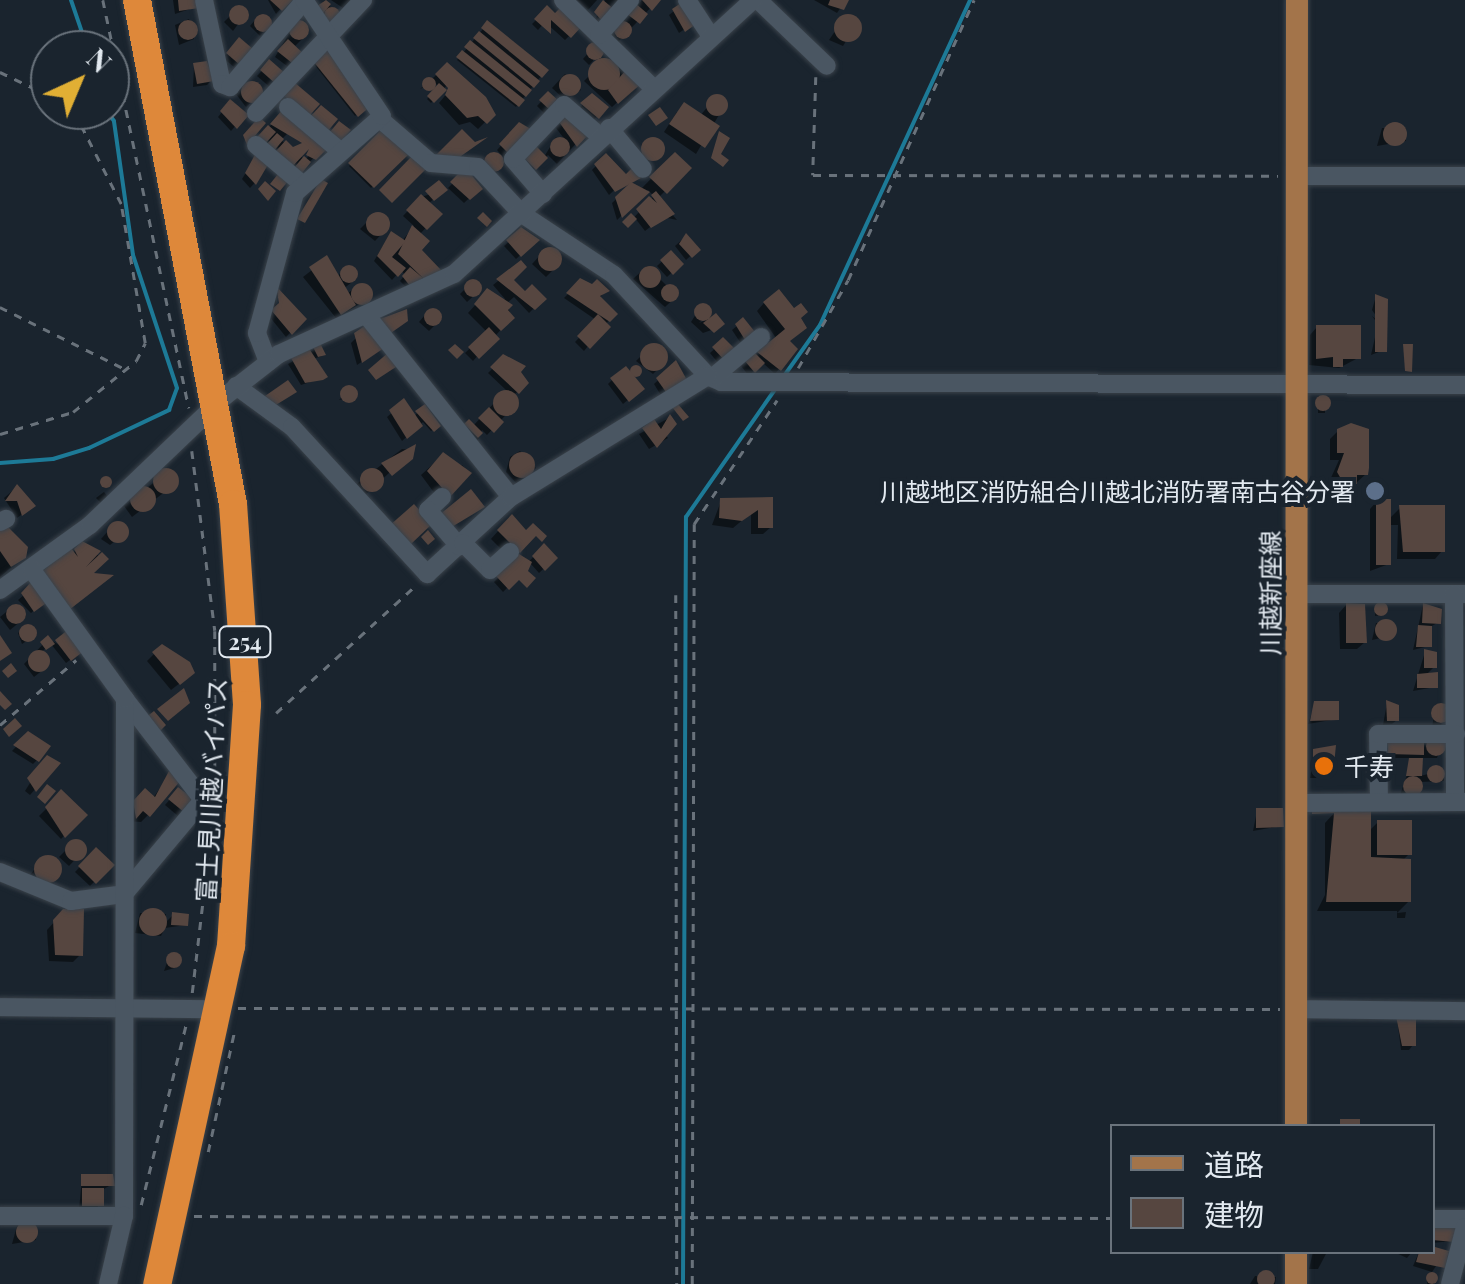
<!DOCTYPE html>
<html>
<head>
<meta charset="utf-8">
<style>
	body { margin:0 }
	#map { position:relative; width:1465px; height:1284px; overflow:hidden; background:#1a242e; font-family:"Playfair Display","Noto Sans JP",serif }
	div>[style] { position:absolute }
	.shadow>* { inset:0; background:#0007 }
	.stream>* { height:4px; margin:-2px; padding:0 2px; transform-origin:2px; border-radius:2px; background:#1d7a97 }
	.building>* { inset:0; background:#564640 }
	.round { border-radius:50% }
	.path>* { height:2.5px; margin-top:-1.25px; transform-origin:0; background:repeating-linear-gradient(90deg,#69727b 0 8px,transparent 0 16px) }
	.roads { filter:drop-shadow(0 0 2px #3a424a) drop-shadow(0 0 2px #3a424a) }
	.minor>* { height:18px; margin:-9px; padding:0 9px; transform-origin:9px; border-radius:9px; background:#4a5662 }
	.major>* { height:22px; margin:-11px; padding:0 11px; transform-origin:11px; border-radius:11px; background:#a3744a }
	.highway>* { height:28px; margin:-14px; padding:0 14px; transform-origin:14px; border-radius:14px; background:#de883a }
	.dots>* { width:28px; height:28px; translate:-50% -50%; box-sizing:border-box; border:5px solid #1a242e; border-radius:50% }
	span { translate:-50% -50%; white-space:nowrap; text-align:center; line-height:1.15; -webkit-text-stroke:8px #1a242e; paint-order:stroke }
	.shield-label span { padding:2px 8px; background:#1a242e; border:2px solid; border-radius:8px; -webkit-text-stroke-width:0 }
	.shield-label { font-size:22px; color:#e2e9f0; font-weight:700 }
	.poi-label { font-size:25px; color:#e2e9f0 }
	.right { translate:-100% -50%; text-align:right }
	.left { translate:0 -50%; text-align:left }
	.street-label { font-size:25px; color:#e2e9f0 }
	.legend { position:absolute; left:1110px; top:1124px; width:325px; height:130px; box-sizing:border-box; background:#1a242e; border:2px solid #6a737c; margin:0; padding:12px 18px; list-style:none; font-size:30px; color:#e2e9f0 }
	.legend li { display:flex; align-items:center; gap:20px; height:50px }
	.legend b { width:50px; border:2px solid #6a737c }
	.north { position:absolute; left:30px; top:30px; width:100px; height:100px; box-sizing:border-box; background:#1a242e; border:2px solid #6a737c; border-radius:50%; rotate:44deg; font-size:28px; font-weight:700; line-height:40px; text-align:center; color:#e2e9f0 }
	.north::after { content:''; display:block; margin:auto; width:35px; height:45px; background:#e1af34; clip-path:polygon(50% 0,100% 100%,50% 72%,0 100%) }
</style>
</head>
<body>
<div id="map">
	<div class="shadow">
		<i style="clip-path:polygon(173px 0,195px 0,196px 7px,175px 14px)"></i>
		<i style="clip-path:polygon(268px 0,289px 0,276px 14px)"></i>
		<i style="clip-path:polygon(331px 0,350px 0,343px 8px)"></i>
		<i style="clip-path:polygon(577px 0,597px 0,588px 10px)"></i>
		<i style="clip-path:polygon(605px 0,620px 0,599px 24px,594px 22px)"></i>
		<i style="clip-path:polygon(642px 0,658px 0,617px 43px,609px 36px)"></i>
		<i style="clip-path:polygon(814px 0,846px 0,837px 13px)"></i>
		<i style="clip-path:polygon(324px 1px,337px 13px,327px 24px,317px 9px)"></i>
		<i style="clip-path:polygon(240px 6px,247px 12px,233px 31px,224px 22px)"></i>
		<i style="clip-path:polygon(547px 9px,555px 17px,580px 25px,565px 40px,545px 22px,538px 30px,532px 24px)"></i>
		<i style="clip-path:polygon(674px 11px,692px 24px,679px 33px,669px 15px)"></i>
		<i style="clip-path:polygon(260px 14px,272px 25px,260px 36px,250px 26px)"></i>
		<i style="clip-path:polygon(846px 15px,859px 20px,843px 46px,829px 40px)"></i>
		<i style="clip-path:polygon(189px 19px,194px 39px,179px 45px,175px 25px)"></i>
		<i style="clip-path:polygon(297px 20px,307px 34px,293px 48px,303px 56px,291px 69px,275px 57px)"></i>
		<i style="clip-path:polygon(488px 23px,546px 70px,516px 107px,457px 60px)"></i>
		<i style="clip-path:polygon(239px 40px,250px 49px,234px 67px,223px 58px)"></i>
		<i style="clip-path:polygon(594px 46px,593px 61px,589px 65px,583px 59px)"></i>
		<i style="clip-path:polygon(327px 53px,369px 105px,355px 116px,314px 64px)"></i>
		<i style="clip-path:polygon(608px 57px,638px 83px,612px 107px,584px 81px)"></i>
		<i style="clip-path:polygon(269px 63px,283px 75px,271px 88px,257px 76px)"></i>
		<i style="clip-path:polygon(194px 66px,212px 80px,207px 85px,193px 87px)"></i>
		<i style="clip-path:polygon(447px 66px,456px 75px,431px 103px,427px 99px,439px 87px,434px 82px,420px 89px)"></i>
		<i style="clip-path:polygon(565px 74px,581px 90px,565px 100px,552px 88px)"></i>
		<i style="clip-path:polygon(246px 83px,262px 93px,246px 107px,236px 94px)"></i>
		<i style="clip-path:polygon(453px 86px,492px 115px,478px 129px,470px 122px,459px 125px,439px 103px)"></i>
		<i style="clip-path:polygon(548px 94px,558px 103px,546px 115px,537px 106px)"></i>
		<i style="clip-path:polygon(717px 95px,726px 103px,696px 154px,664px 132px,677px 112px,700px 116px)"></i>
		<i style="clip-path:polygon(592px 96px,605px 107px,593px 121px,578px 109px)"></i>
		<i style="clip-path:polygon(230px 102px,245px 115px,231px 131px,218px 117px)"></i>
		<i style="clip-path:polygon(283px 112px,297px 124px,281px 140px,305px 160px,319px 145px,323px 149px,299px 172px,258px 139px)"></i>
		<i style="clip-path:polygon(566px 117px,585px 134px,557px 164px,548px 155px,530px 173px,521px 163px,535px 149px,544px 157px,556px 137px,569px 145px,556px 128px)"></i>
		<i style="clip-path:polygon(520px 125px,530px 132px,504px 158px,497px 150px)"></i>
		<i style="clip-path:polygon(1382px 128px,1406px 128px,1406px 141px,1377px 146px)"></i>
		<i style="clip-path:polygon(382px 132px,404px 155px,371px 188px,349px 166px)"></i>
		<i style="clip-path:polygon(657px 138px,665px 149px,644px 165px,636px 155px)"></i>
		<i style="clip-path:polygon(491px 153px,503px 166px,491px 178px,478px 164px)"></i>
		<i style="clip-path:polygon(257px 155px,261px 176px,250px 188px,242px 179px)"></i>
		<i style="clip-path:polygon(674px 155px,688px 168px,658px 198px,677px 220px,663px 217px,645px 231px,635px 218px,625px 227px,654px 196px,648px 190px,617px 220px,612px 203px,632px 184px,642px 188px)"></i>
		<i style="clip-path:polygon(606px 156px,628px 177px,609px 195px,592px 170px)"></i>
		<i style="clip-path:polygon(465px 171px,479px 189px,464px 203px,448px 188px)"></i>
		<i style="clip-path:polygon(444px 190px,428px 204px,439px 214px,419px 235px,419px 250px,438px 270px,409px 290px,400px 281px,405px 275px,401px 270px,392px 280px,374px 261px,387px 239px,402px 241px,414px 226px,403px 216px,421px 197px)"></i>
		<i style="clip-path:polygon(376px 213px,389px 226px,375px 241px,360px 229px)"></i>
		<i style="clip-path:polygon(522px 230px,536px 241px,516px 259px,504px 246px)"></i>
		<i style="clip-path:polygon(685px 237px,697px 250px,686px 260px,675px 246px)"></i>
		<i style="clip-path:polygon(545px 250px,562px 261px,546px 277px,532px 264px)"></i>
		<i style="clip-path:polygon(671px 253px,681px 264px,667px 277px,657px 266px)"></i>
		<i style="clip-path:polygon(326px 259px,338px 276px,346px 266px,357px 278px,342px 290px,348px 293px,362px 283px,372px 297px,336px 318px,303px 277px)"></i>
		<i style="clip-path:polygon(520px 263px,511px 280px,525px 294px,543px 299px,529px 313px,514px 297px,506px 304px,512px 317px,473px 361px,465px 353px,487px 332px,468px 313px,487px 292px,499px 305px,505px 299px,493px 285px)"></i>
		<i style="clip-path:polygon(647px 266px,677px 296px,665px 307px,633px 279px)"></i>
		<i style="clip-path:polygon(581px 281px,606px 291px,599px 298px,614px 314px,584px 351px,575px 342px,596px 320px,564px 298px)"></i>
		<i style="clip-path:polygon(472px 282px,480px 290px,467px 302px,460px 294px)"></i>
		<i style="clip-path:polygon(evenodd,276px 290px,304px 319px,286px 337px,269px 316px,276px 290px,275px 294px,281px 300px,278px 316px,275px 294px)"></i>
		<i style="clip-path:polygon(1376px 296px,1386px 330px,1384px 350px,1371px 355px,1378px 324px,1372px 316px,1381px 323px,1372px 310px)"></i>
		<i style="clip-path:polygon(703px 303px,710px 312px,699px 323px,715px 316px,717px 328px,703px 333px,691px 322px)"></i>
		<i style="clip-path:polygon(764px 303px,799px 318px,787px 342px,795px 349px,775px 374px,762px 362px,749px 376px,741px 366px,776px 338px,757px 311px)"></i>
		<i style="clip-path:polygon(430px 309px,442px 318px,429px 331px,419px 322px)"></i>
		<i style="clip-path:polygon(743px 321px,752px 332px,740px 342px,732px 330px)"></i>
		<i style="clip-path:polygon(1317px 327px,1358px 358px,1339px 368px,1309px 365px,1310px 335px)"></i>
		<i style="clip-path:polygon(356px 338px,375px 353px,357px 365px,351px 343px)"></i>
		<i style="clip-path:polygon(723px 341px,734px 351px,719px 364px,710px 353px)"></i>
		<i style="clip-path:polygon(653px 344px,668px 359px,653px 374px,636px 361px)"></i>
		<i style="clip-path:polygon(319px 346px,322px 356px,313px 359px,325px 377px,301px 385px,288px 364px)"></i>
		<i style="clip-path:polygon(503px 358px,526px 383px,512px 397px,518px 402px,487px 435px,482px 430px,475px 447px,464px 428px,473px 426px,506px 390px,488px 373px)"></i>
		<i style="clip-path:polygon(675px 364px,685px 381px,662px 397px,654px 384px)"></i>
		<i style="clip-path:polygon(612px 380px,641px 389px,623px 404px,608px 384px)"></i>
		<i style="clip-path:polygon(352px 388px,354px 397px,339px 400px,340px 399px)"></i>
		<i style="clip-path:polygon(1318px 396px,1325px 396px,1325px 413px,1318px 413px)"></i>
		<i style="clip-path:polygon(404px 402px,414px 416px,424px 407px,438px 426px,431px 431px,423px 422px,402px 441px,387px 417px)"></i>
		<i style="clip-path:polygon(669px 418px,663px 432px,668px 438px,649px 449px,639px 434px)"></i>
		<i style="clip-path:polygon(1338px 431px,1366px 474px,1347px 491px,1336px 491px,1330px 480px,1339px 460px,1330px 460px,1330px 439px)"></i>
		<i style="clip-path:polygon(402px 449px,414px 450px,363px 497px,354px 486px)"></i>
		<i style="clip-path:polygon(520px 451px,536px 468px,518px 485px,506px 472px,510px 457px)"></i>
		<i style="clip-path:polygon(443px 455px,455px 471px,462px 465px,469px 473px,441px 502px,421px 475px)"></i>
		<i style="clip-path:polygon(171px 469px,179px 481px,132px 517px,124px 506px)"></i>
		<i style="clip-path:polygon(106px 478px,110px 483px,104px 488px,100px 484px)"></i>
		<i style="clip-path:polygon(17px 487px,28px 510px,17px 518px,4px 498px)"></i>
		<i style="clip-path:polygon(104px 492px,108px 497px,101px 503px,96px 498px)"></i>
		<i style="clip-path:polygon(771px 500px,771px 527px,763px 534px,751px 534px,751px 513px,733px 528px,712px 525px,721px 501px)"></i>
		<i style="clip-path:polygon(1377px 501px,1389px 519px,1400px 508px,1442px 551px,1435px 559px,1397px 559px,1398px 525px,1389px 525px,1389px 564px,1370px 571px,1370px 509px)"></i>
		<i style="clip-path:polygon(511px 517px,516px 554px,526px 564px,544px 547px,555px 558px,539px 573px,531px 564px,503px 592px,494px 582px,514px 562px,491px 539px)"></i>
		<i style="clip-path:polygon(116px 522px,128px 531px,110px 545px,101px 539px)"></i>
		<i style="clip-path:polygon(0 532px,23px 557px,0 577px)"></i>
		<i style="clip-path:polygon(82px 545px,105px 560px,91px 573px,100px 581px,110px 575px,61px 615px,48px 599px,31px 613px,18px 600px)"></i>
		<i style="clip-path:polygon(16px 604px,26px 617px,10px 630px,0 617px)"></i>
		<i style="clip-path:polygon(1346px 605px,1365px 642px,1357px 649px,1340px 649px,1339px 613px)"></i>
		<i style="clip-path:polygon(1383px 605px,1383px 615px,1375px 616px,1375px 607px)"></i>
		<i style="clip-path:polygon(1423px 605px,1439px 622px,1430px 627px,1429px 646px,1413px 650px)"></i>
		<i style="clip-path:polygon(1376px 623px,1394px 623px,1394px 635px,1372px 640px)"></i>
		<i style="clip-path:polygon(28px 625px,37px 634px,22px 644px,18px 633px)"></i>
		<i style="clip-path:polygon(48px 639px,78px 654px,66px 663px,51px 644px,40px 653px,49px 665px,34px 677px,24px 664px)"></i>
		<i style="clip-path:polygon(1425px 652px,1434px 667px,1426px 675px,1435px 687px,1413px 691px)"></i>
		<i style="clip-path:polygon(154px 654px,184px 680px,171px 690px,147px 661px)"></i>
		<i style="clip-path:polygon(1387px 703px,1397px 720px,1392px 724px,1383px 725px)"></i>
		<i style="clip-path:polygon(1315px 704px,1337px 719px,1308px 724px)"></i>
		<i style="clip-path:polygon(1436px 704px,1445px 704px,1441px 727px,1432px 727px)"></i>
		<i style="clip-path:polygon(28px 734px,37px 760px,33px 764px,12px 751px)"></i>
		<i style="clip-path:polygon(1390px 740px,1444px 740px,1437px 758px,1420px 758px,1420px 776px,1444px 770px,1444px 781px,1420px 782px,1418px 794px,1400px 795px,1413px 758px,1384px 758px)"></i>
		<i style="clip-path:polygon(1314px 751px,1331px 774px,1326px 778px,1310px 778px)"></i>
		<i style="clip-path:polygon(43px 762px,57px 764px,30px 795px,25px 791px)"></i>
		<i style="clip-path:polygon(170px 774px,177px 781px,148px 815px,141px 822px,126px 821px,126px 811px,145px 792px,153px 798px)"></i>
		<i style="clip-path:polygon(178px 790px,191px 801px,178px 816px,165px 805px)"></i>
		<i style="clip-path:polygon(62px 793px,84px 815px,61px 839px,39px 816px)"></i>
		<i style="clip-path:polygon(1257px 811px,1281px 826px,1253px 831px)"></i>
		<i style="clip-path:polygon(1335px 812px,1369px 831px,1378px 822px,1409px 854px,1402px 861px,1409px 901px,1397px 913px,1406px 912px,1405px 918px,1397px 918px,1397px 911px,1317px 911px,1325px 895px,1325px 823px)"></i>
		<i style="clip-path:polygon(75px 841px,84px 850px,69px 866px,59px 857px)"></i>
		<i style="clip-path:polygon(96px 850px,111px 865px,90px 886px,75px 872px)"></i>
		<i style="clip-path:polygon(47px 855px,62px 866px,51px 885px,28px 877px)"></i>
		<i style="clip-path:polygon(64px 911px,80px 955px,73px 962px,49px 961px,47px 930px)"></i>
		<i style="clip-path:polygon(140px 913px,166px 914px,165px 923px,173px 915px,186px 925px,165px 928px,161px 936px,135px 933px)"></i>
		<i style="clip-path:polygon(170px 954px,179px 955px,178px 967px,164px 971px)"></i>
		<i style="clip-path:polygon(1397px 1018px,1413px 1045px,1409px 1050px,1401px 1050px)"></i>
		<i style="clip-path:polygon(82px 1177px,111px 1185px,102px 1190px,97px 1210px,79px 1210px)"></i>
		<i style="clip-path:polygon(17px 1226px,36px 1226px,36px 1240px,12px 1244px)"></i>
		<i style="clip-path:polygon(1432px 1226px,1452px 1241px,1432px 1243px)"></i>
		<i style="clip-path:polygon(1313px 1252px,1327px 1252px,1318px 1269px,1309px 1269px)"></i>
		<i style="clip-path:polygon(1394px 1252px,1412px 1252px,1407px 1258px)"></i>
		<i style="clip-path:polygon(1419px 1252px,1432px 1252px,1445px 1253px,1432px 1272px,1413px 1266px)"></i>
		<i style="clip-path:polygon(1255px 1276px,1276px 1277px,1275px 1284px,1250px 1284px)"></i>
		<i style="clip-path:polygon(1435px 1277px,1434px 1284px,1427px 1284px,1427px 1278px)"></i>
	</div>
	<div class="stream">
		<i style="left:71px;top:0;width:53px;rotate:71.2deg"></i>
		<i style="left:784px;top:376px;width:62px;rotate:-54.8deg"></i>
		<i style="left:820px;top:325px;width:358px;rotate:-65.2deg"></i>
		<i style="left:0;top:463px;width:53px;rotate:-4.3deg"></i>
		<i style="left:53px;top:459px;width:38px;rotate:-17deg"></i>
		<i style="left:89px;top:448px;width:89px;rotate:-25.4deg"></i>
		<i style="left:169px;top:410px;width:23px;rotate:-70deg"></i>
		<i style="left:177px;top:388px;width:140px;rotate:-108.3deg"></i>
		<i style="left:133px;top:255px;width:135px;rotate:-98.1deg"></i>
		<i style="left:114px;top:121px;width:14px;rotate:-126deg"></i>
		<i style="left:683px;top:1284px;width:767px;rotate:-89.78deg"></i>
		<i style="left:686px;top:517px;width:157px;rotate:-55.1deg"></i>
	</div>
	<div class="building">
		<i style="clip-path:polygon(178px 0,198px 0,199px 8px,179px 11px)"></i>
		<i style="clip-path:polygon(270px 0,293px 0,282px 11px)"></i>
		<i style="clip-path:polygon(326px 0,331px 4px,321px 16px,317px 6px)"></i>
		<i style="clip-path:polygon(603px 0,615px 10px,602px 21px,594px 12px)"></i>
		<i style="clip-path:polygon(642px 0,661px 0,652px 11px)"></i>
		<i style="clip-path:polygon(830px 0,849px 0,844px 10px,828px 5px)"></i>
		<i style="clip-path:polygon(635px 3px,648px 14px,640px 24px,627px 14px)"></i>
		<i style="clip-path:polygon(681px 3px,696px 24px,685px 32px,672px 9px)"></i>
		<i class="round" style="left:229px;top:5px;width:20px;height:20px"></i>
		<i style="clip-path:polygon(547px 5px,555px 13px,562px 6px,583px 25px,571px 38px,551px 20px,551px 34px,534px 19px)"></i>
		<i class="round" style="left:324px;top:7px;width:16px;height:16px"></i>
		<i class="round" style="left:254px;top:14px;width:18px;height:18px"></i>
		<i class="round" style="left:834px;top:14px;width:28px;height:28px"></i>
		<i class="round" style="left:178px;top:20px;width:20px;height:20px"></i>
		<i style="clip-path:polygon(487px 20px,549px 70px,542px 78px,481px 28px)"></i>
		<i class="round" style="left:289px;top:20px;width:20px;height:20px"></i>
		<i class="round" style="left:614px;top:21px;width:18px;height:18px"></i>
		<i style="clip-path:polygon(479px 31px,540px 81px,534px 88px,473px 38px)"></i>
		<i style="clip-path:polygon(239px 37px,253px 49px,240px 65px,226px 53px)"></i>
		<i style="clip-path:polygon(288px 39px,306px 56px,297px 67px,277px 51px)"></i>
		<i style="clip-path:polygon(470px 40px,532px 90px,526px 97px,464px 47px)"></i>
		<i class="round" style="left:586px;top:42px;width:18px;height:18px"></i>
		<i style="clip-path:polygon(328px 50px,372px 105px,358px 117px,313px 61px)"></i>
		<i style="clip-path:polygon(462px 50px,525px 100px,519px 107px,456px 57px)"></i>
		<i class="round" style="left:588px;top:58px;width:32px;height:32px"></i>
		<i style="clip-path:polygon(269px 59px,286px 74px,277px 85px,260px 70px)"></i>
		<i style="clip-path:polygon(207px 61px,214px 81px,197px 84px,193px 63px)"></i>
		<i style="clip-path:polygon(447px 62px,486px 97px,496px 115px,487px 124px,478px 116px,467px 118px,445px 95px,448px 88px,435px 74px)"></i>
		<i style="clip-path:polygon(627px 69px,642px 83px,618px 104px,608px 90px)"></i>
		<i class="round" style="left:559px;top:74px;width:22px;height:22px"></i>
		<i class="round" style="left:422px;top:77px;width:14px;height:14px"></i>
		<i class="round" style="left:241px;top:81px;width:22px;height:22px"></i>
		<i style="clip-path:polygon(294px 82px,320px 104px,310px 115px,281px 94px)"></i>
		<i style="clip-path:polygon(439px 83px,447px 90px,434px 103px,427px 96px)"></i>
		<i style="clip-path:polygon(548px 91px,561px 103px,552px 112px,539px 100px)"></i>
		<i style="clip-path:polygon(592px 93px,609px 107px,599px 119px,580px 103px)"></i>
		<i class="round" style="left:706px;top:94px;width:22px;height:22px"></i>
		<i style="clip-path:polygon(230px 99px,249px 115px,237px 129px,220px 111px)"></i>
		<i style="clip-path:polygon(684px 102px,720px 126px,705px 148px,669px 124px)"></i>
		<i style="clip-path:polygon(321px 105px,338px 119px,327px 132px,309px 118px)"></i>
		<i style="clip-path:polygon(660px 107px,668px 118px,656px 126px,648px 115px)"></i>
		<i style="clip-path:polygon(283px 109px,327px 149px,316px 160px,306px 155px,309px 149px,291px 168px,276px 151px,286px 140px,293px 147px,302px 143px,270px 124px)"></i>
		<i style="clip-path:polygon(566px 113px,589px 134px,577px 147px,559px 122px)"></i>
		<i style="clip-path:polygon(259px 117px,266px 123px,247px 145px,243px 135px)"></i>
		<i style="clip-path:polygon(339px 121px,351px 130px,341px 141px,330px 132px)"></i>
		<i class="round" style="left:1383px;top:122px;width:24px;height:24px"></i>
		<i style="clip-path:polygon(519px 122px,534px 131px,510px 155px,499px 144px)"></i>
		<i style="clip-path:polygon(268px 125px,276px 132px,264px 145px,258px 136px)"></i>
		<i style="clip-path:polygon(382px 129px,408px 155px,374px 188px,348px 163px)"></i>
		<i style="clip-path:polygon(462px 129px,475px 142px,488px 137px,447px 166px,436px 155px)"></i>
		<i style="clip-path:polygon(719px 131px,730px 138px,721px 154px,729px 160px,723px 167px,711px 158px)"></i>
		<i style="clip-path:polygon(277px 133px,284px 139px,273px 152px,265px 146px)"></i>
		<i class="round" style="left:550px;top:137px;width:20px;height:20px"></i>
		<i class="round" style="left:641px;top:137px;width:24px;height:24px"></i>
		<i style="clip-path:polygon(535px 145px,548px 158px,536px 170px,523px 157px)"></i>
		<i style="clip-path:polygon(257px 151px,269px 163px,256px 185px,245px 173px)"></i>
		<i class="round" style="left:484px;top:152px;width:20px;height:20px"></i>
		<i style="clip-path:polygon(675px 152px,692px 168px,667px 194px,649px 177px)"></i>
		<i style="clip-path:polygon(606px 153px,626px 174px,632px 168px,641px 178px,615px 192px,594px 164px)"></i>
		<i style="clip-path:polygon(304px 156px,311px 162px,302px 173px,293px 169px)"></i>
		<i style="clip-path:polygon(412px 156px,426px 169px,392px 203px,379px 190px)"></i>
		<i style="clip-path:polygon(465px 167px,483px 189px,470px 200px,450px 182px)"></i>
		<i style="clip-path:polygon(278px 174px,289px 180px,280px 191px,270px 184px)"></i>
		<i style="clip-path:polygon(321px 179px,328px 183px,305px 223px,297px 219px)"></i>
		<i style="clip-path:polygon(439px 180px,448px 190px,434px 201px,425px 191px)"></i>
		<i style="clip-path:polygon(265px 181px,276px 191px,268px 201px,258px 189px)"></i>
		<i style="clip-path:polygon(631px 182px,650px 192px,622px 218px,615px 197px)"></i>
		<i style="clip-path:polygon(656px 191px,675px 214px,651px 228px,636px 209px,649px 196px,657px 203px,651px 195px)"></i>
		<i style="clip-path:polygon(421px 194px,443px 214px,427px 230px,406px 210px)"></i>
		<i style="clip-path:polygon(483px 212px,492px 221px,487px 227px,477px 218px)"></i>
		<i class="round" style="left:366px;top:212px;width:24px;height:24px"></i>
		<i style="clip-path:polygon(631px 213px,637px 219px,628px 228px,622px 222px)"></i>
		<i style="clip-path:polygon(412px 225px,430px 241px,422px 250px,441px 270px,426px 281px,398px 254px)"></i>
		<i style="clip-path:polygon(521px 227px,540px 240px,521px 257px,506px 240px)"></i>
		<i style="clip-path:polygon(391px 231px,406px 241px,392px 257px,406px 268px,398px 277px,377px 256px)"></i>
		<i style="clip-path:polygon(686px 233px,701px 250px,692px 258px,679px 244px)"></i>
		<i class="round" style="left:538px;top:247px;width:24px;height:24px"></i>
		<i style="clip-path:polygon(671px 250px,684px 264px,673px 275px,660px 260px)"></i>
		<i style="clip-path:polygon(327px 255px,356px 305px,341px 315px,309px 267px)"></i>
		<i style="clip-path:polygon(521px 260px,527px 267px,514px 280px,525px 291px,532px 284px,547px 299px,535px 310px,496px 279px)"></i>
		<i class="round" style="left:340px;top:265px;width:18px;height:18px"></i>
		<i class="round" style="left:639px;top:266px;width:22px;height:22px"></i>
		<i style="clip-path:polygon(410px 267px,423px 278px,410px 286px,402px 276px)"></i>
		<i style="clip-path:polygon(580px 278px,592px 284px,597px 279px,610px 291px,600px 296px,618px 314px,610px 322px,566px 293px)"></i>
		<i class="round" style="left:464px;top:279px;width:18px;height:18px"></i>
		<i class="round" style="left:351px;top:283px;width:22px;height:22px"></i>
		<i class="round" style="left:661px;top:284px;width:18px;height:18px"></i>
		<i style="clip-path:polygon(276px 286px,307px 319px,292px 335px,271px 310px,279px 303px)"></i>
		<i style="clip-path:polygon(487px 288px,513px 305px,508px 310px,515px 318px,501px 331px,474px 304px)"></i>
		<i style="clip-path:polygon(779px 289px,794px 308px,801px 303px,808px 312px,801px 318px,807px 328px,790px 341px,798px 349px,781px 371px,757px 352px,785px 329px,763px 302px)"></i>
		<i style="clip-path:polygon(1375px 294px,1388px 299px,1387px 352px,1375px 352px)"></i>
		<i class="round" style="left:694px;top:303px;width:18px;height:18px"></i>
		<i class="round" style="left:424px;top:308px;width:18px;height:18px"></i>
		<i style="clip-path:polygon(407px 309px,408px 321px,388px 335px,380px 319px)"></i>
		<i style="clip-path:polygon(716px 313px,725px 324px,714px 333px,703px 323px)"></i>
		<i style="clip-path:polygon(598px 314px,611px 327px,590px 349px,577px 336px)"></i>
		<i style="clip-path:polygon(743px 317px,755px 332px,745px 340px,735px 324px)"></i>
		<i style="clip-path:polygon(366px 325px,384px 348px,362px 363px,354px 333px)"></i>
		<i style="clip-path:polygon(1316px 325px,1361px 325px,1361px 359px,1343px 359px,1343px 367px,1333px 367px,1333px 357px,1316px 359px)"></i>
		<i style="clip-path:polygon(489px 327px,500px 339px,479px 359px,468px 347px)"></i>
		<i style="clip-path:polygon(723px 337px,737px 351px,725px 361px,712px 347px)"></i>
		<i style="clip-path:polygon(320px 343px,326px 355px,318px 357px,312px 345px)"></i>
		<i class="round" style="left:640px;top:343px;width:28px;height:28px"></i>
		<i style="clip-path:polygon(455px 344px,464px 352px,457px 359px,448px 350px)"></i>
		<i style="clip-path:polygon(1403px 344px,1413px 344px,1412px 372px,1405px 371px)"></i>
		<i style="clip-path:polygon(308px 347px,328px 377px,323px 380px,305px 383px,291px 358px)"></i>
		<i style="clip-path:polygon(389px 352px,399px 365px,376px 380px,368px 370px)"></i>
		<i style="clip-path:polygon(755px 353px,765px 363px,755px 373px,744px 360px)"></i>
		<i style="clip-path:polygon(503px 354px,526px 366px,521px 372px,529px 383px,519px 394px,490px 367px)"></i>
		<i style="clip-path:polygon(676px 360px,688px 382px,668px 395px,656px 378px)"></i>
		<i class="round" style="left:630px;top:365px;width:12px;height:12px"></i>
		<i style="clip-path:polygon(626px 366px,645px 389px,629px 402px,610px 378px)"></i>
		<i style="clip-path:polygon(288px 380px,297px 392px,271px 408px,265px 396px)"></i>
		<i class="round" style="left:340px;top:385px;width:18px;height:18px"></i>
		<i class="round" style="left:493px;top:390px;width:26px;height:26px"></i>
		<i class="round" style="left:1315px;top:395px;width:16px;height:16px"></i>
		<i style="clip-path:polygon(404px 398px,423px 426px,407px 439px,389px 410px)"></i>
		<i style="clip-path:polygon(677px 403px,689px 417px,683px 421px,672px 407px)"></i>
		<i style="clip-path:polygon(425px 404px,441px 426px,434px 432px,415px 411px)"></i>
		<i style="clip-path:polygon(489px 407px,504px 422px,494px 433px,478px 418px)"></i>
		<i style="clip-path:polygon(670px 414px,677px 424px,657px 448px,642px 428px,654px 419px,661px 429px)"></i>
		<i style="clip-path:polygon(469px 419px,483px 433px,478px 438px,464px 424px)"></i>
		<i style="clip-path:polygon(1351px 423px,1369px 429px,1369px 468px,1368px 475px,1357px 475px,1357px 484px,1344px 484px,1337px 472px,1344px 453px,1337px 453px,1337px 429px)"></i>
		<i style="clip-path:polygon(416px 444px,413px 459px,392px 476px,381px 463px)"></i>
		<i class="round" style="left:509px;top:452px;width:26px;height:26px"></i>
		<i style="clip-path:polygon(443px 452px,472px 473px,450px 497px,427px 471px)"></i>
		<i class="round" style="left:360px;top:468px;width:24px;height:24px"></i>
		<i class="round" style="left:153px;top:468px;width:26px;height:26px"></i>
		<i class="round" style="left:100px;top:476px;width:12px;height:12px"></i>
		<i style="clip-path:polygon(17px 484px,36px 506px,22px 516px,17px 501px,5px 501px)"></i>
		<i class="round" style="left:130px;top:486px;width:26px;height:26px"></i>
		<i style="clip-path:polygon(471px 489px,485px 507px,450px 528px,439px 515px)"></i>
		<i style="clip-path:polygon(773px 497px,773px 528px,758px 528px,758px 510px,742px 521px,719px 518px,720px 498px)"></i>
		<i style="clip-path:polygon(1376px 499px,1391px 499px,1391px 565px,1376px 565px)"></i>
		<i style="clip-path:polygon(414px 504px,432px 524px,411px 544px,389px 526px)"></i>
		<i style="clip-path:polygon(1399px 505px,1445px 505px,1445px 552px,1403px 552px)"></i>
		<i style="clip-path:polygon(512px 514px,526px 530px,533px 523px,547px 536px,542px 542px,536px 536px,520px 553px,497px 530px)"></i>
		<i class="round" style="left:107px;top:521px;width:22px;height:22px"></i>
		<i style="clip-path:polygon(6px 525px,28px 547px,26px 558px,11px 567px,0 551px,0 529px)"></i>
		<i style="clip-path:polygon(428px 530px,435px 539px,428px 545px,421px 537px)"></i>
		<i style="clip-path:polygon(82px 541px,101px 551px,86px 567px,102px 552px,109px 559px,94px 573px,114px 575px,69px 610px,40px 573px,71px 548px,78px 557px,74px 549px)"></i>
		<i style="clip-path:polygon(544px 543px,558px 558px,545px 571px,532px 556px)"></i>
		<i style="clip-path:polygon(519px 554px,532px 562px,528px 571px,536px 578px,527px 588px,519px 580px,509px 590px,496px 576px)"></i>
		<i style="clip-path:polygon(31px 582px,49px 601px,34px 612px,21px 593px)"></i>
		<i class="round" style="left:1374px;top:602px;width:14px;height:14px"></i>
		<i style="clip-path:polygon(1346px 603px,1365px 604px,1367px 643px,1346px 643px)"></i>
		<i style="clip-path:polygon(1423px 603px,1442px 609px,1441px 624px,1422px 623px)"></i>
		<i class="round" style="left:6px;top:604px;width:20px;height:20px"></i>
		<i class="round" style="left:1375px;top:619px;width:22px;height:22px"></i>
		<i class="round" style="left:19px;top:624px;width:18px;height:18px"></i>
		<i style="clip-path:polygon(1418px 625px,1432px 626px,1432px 647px,1416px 647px)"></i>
		<i style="clip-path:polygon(69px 629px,85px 650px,71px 661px,55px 640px)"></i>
		<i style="clip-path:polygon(0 635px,12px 653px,0 661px)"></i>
		<i style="clip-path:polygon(48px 635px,55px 644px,46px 650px,40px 642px)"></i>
		<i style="clip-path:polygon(162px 644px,190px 662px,195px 673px,180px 685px,152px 652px)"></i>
		<i style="clip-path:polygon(1424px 649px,1437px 652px,1437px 668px,1424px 668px)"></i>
		<i class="round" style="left:28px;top:650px;width:22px;height:22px"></i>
		<i style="clip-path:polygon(11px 663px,17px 671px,8px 678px,2px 671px)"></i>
		<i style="clip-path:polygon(1438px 672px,1438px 688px,1417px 688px,1417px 674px)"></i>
		<i style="clip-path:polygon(184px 688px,190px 703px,168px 721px,157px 709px)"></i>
		<i style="clip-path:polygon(0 691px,12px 704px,5px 710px,0 705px)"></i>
		<i style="clip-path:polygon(1386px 700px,1399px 705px,1399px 721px,1387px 721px)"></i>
		<i style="clip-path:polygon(1314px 701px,1339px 701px,1339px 720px,1310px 721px)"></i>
		<i class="round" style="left:1431px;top:703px;width:20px;height:20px"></i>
		<i style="clip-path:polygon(154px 711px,166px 725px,158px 733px,145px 718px)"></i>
		<i style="clip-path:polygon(15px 718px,22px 726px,9px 737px,3px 729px)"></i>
		<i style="clip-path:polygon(28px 731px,51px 746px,39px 762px,13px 745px)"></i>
		<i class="round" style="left:1426px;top:736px;width:20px;height:20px"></i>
		<i style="clip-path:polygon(1424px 738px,1424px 755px,1388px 754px,1388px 741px)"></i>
		<i style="clip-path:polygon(1336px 745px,1333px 775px,1313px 775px,1313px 749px)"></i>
		<i style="clip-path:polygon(47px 755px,61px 763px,36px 792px,27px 778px)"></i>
		<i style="clip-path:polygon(1409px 758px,1423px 758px,1422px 776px,1406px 776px)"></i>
		<i class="round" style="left:1427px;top:765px;width:18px;height:18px"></i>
		<i style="clip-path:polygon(169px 771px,181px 780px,150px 817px,143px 811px,136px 819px,133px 801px,145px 788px,155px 797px)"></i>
		<i class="round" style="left:1403px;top:776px;width:20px;height:20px"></i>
		<i style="clip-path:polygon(47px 784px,56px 791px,45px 804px,37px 797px)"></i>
		<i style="clip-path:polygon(178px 787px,195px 800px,185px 813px,168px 799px)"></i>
		<i style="clip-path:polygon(61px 789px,88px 815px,65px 838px,45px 807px)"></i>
		<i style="clip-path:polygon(1312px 807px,1371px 810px,1371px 857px,1411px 859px,1411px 902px,1326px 902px,1334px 813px,1312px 814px)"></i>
		<i style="clip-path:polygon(1256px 808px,1283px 808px,1284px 827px,1256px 828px)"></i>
		<i style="clip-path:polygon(1377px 820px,1412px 820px,1412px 855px,1377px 855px)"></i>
		<i class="round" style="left:65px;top:839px;width:22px;height:22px"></i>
		<i style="clip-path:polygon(96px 847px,115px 865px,96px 884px,78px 866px)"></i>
		<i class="round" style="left:34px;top:855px;width:28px;height:28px"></i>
		<i class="round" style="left:139px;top:908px;width:28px;height:28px"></i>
		<i style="clip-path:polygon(63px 909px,84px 909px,83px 956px,55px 955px,53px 920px)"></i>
		<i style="clip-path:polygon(172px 912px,189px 914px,188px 926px,171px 925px)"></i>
		<i class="round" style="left:166px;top:952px;width:16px;height:16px"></i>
		<i style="clip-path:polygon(1396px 1016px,1416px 1016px,1416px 1046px,1402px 1046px)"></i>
		<i style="clip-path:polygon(1340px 1119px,1360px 1119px,1360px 1126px,1340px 1126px)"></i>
		<i style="clip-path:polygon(81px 1174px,113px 1174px,115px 1186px,81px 1186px)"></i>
		<i style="clip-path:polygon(82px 1188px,104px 1188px,104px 1206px,82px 1206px)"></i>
		<i class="round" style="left:16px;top:1221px;width:22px;height:22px"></i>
		<i style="clip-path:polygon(1432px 1224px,1459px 1227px,1454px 1242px,1432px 1240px)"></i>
		<i style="clip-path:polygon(1435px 1247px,1449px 1251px,1445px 1268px,1416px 1262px,1419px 1252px)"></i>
		<i class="round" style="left:1257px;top:1270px;width:18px;height:18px"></i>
		<i class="round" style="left:1426px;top:1272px;width:12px;height:12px"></i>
	</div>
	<div class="path">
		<i style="left:103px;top:0;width:417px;rotate:78.1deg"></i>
		<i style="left:0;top:72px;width:55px;rotate:25.6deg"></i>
		<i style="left:816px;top:77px;width:98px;rotate:91.8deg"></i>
		<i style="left:813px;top:175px;width:465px;rotate:0.1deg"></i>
		<i style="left:0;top:307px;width:137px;rotate:26.4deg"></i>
		<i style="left:798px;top:368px;width:101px;rotate:-60.4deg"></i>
		<i style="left:848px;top:280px;width:307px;rotate:-65.8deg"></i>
		<i style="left:0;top:434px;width:76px;rotate:-16.8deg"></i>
		<i style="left:73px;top:412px;width:81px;rotate:-39deg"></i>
		<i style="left:136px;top:361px;width:20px;rotate:-63deg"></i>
		<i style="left:145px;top:343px;width:141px;rotate:-99.8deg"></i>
		<i style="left:121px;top:204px;width:106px;rotate:-117.1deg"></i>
		<i style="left:192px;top:451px;width:181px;rotate:82.7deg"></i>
		<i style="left:215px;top:631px;width:160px;rotate:90deg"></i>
		<i style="left:676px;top:595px;width:689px;rotate:89.92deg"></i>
		<i style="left:276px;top:713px;width:188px;rotate:-42.4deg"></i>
		<i style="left:0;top:725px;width:100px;rotate:-40.5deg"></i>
		<i style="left:192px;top:993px;width:180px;rotate:-83.3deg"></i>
		<i style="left:238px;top:1008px;width:1042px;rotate:0.05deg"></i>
		<i style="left:208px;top:1152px;width:127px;rotate:-77.7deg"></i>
		<i style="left:141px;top:1205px;width:187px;rotate:-76deg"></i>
		<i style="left:194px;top:1216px;width:918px;rotate:0.12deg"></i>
		<i style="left:692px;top:1284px;width:760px;rotate:-89.85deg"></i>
		<i style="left:694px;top:524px;width:149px;rotate:-56.2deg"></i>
	</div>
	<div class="roads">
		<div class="minor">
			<i style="left:204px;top:0;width:86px;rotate:77.9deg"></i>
			<i style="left:222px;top:84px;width:9px;rotate:21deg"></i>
			<i style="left:230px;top:87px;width:113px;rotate:-49.3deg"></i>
			<i style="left:563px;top:0;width:124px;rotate:44.3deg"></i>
			<i style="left:687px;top:0;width:42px;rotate:56.7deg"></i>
			<i style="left:758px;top:0;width:95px;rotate:43.7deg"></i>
			<i style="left:599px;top:35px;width:47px;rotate:-48.5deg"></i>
			<i style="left:288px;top:107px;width:68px;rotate:40.2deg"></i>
			<i style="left:256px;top:113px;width:156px;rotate:-46.6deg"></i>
			<i style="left:381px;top:120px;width:66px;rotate:40.7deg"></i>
			<i style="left:431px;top:163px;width:47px;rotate:4.9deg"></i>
			<i style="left:478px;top:167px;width:64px;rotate:46.9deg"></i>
			<i style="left:522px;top:214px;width:110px;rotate:33.5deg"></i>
			<i style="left:614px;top:275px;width:138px;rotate:47.1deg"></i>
			<i style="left:708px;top:376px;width:14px;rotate:25deg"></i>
			<i style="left:721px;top:382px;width:744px;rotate:0.23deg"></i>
			<i style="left:609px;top:128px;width:53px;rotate:50.3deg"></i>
			<i style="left:256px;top:145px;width:59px;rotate:40.2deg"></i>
			<i style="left:1297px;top:176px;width:168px"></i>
			<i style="left:543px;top:194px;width:46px;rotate:-130.6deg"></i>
			<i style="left:513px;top:159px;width:74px;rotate:-46.6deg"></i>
			<i style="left:564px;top:105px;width:49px;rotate:40.9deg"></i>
			<i style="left:367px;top:316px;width:231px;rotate:51.5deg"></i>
			<i style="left:268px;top:362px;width:31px;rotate:-111deg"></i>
			<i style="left:257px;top:333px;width:145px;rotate:-74.8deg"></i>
			<i style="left:295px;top:193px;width:116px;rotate:-41.5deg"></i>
			<i style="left:382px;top:116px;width:140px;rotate:-123.9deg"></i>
			<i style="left:712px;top:378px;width:64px;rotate:-39.9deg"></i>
			<i style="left:236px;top:386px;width:69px;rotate:36.2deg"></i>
			<i style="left:292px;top:427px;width:200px;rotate:47.4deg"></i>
			<i style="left:427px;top:574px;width:114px;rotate:-42.5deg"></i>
			<i style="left:511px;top:497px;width:231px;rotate:-31.6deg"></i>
			<i style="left:442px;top:497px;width:19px;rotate:137deg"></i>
			<i style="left:428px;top:510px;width:48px;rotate:49.3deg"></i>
			<i style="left:0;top:522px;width:7px;rotate:-27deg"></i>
			<i style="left:463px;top:543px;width:38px;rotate:45deg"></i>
			<i style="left:490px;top:570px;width:27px;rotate:-42deg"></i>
			<i style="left:0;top:590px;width:111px;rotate:-35.8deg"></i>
			<i style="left:90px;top:525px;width:187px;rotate:-43.7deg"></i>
			<i style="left:225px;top:396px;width:68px;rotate:-37.9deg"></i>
			<i style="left:279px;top:354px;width:192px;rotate:-24.6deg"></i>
			<i style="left:454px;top:274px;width:406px;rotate:-42.5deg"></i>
			<i style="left:1298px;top:594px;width:167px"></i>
			<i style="left:1454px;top:594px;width:208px;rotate:89.7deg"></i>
			<i style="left:1379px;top:802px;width:68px;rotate:-90.8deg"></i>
			<i style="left:1378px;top:734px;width:78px"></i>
			<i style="left:1297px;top:803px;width:168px;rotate:-0.3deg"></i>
			<i style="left:0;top:872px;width:77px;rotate:22.2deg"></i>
			<i style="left:71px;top:901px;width:53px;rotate:-7.5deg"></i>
			<i style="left:124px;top:894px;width:123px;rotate:-50deg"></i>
			<i style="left:203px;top:800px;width:128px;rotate:-127.7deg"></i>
			<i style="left:0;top:1007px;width:204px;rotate:0.6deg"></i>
			<i style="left:1296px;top:1009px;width:169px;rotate:0.7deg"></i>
			<i style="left:0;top:1216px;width:124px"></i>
			<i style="left:124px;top:1216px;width:517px;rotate:-89.89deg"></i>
			<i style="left:125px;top:699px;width:159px;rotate:-125.8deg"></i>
			<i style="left:1432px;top:1219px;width:33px"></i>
			<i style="left:108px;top:1284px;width:70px;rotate:-76.8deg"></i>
			<i style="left:1450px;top:1284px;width:59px;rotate:-75.3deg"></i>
		</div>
		<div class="major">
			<i style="left:1296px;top:1126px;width:1126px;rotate:-89.95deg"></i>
			<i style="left:1296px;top:1284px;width:32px;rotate:-90deg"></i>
		</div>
		<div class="highway">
			<i style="left:137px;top:0;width:513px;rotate:79.22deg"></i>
			<i style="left:233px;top:504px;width:201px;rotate:86deg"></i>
			<i style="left:247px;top:705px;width:242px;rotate:93.8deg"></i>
			<i style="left:231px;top:946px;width:346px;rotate:102.3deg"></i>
		</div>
	</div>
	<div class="dots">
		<i style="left:1375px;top:491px;background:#5c6f8a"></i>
		<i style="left:1324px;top:766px;background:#e8710a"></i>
	</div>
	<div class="shield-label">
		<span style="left:245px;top:642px">254</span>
	</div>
	<div class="poi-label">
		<span class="right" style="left:1355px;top:491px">川越地区消防組合川越北消防署南古谷分署</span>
		<span class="left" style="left:1344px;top:766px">千寿</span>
	</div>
	<div class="street-label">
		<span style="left:1270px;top:593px;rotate:-90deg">川越新座線</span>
		<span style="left:211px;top:790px;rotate:-87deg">富士見川越バイパス</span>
	</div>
	<ul class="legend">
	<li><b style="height:12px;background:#a3744a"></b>道路</li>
	<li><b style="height:28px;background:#564640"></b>建物</li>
	</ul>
	<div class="north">N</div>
</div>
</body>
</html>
